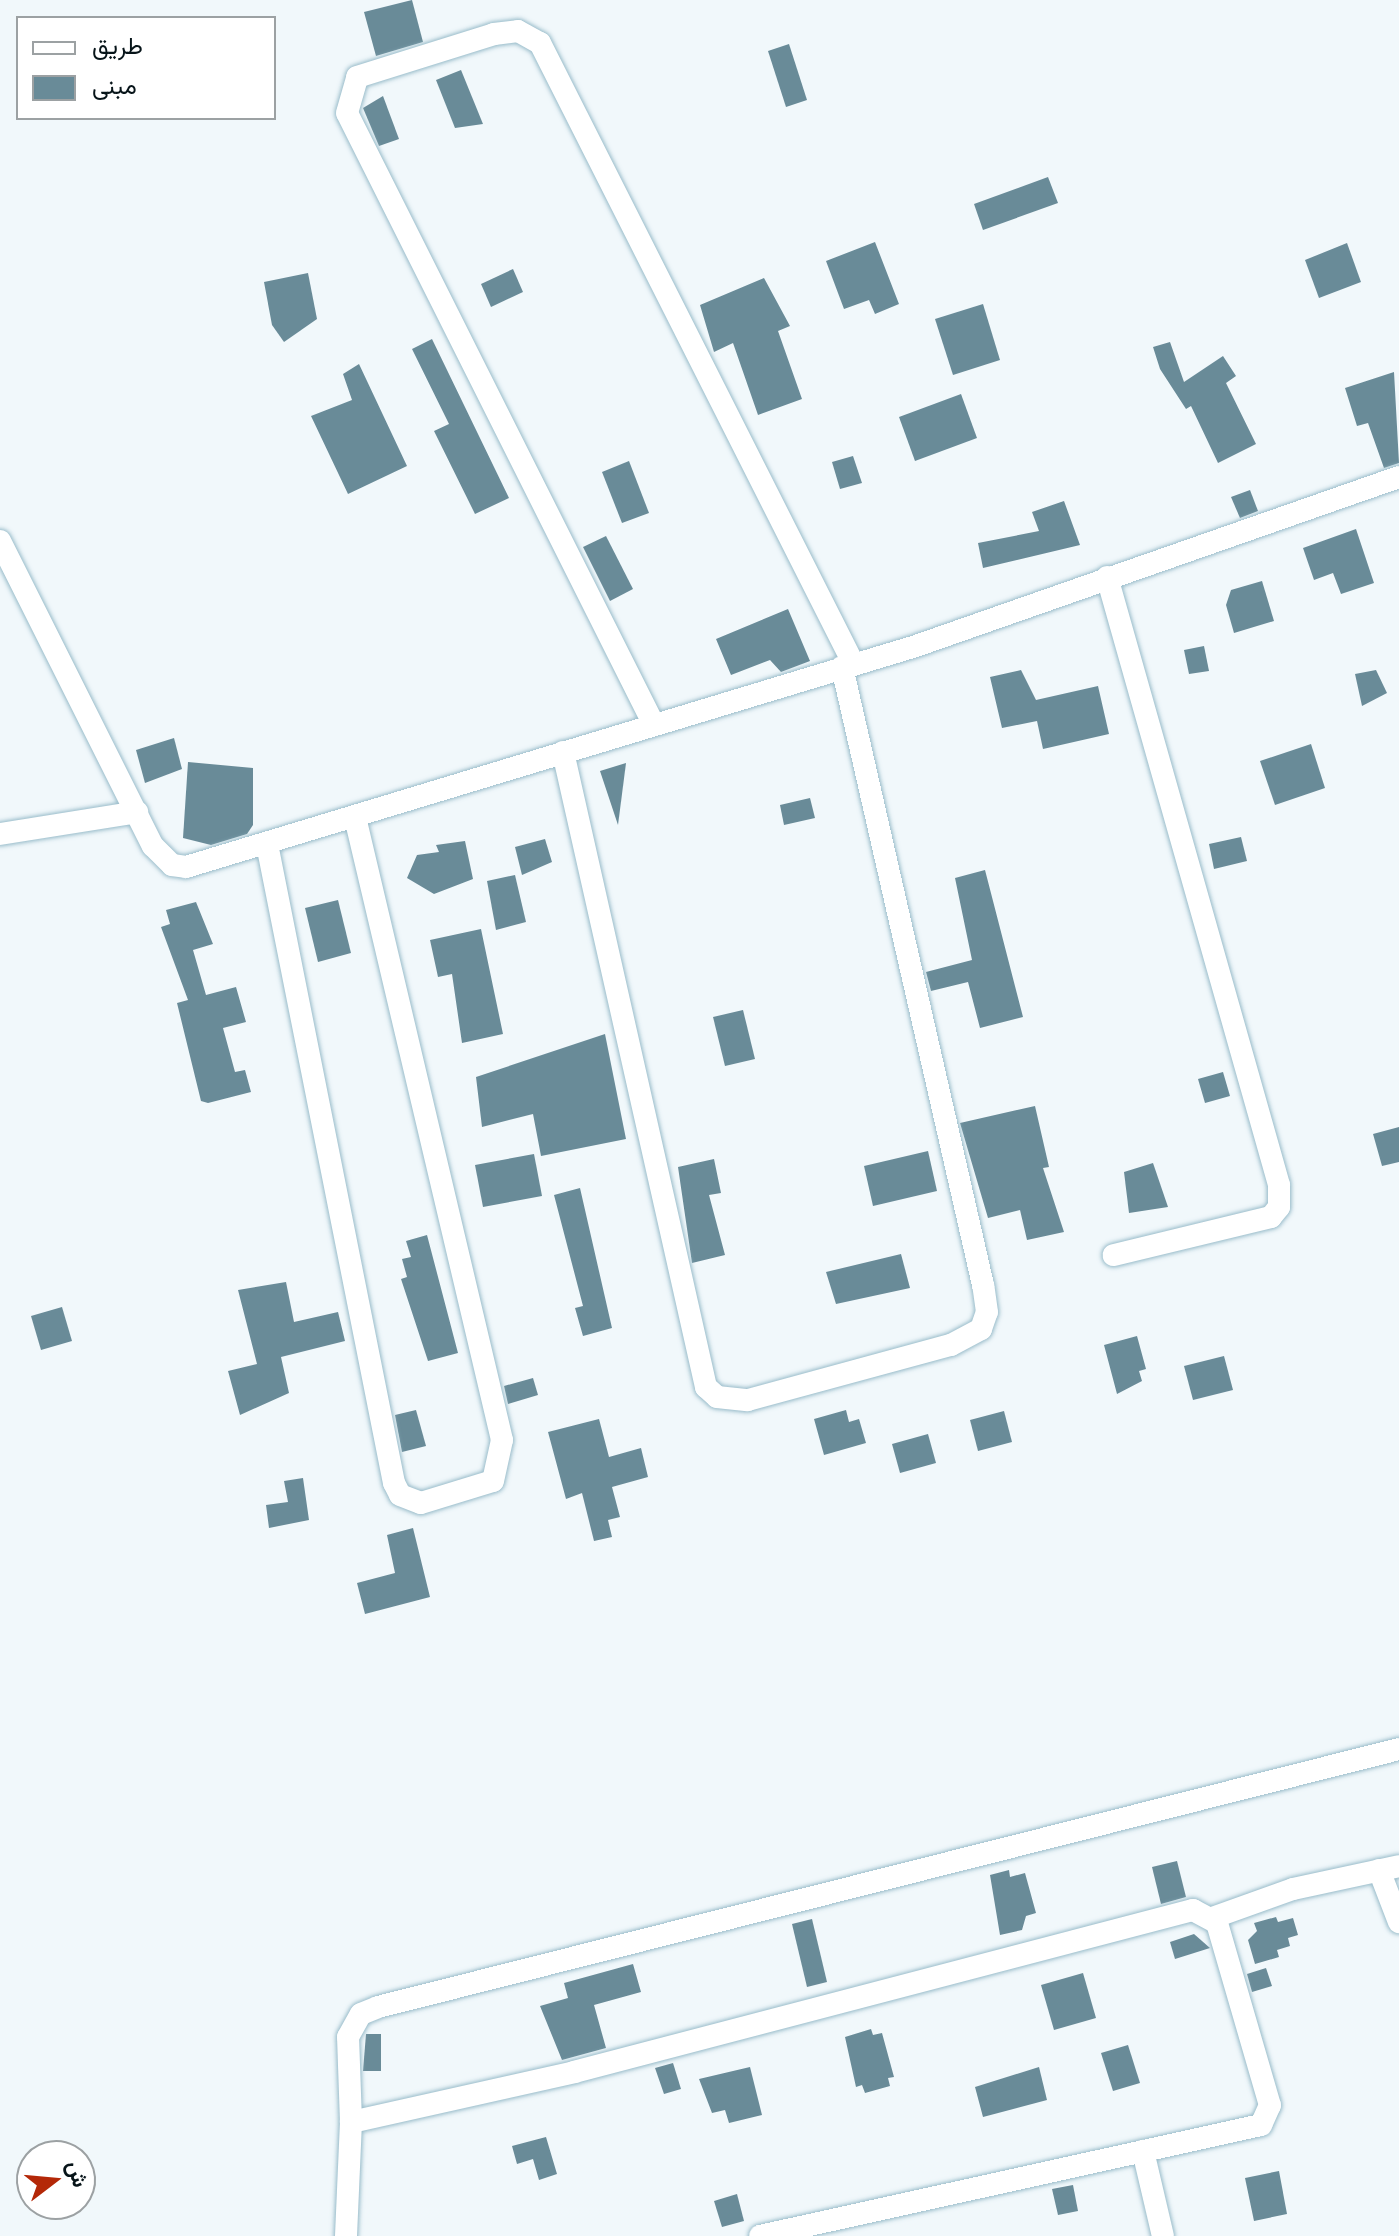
<!DOCTYPE html>
<html>
<head>
<meta charset="utf-8">
<style>
	body { margin:0 }
	#map { position:relative; width:1399px; height:2236px; overflow:hidden; background:#f1f8fb; font-family:"Zilla Slab",Vazirmatn,serif }
	div>[style] { position:absolute }
	.building>* { inset:0; background:#698b98 }
	.roads { filter:drop-shadow(0 0 2px #99bcca) drop-shadow(0 0 2px #99bcca) }
	.minor>* { height:22px; margin:-11px; padding:0 11px; transform-origin:11px; border-radius:11px; background:#fff }
	span { translate:-50% -50%; white-space:nowrap; text-align:center; line-height:1.15; -webkit-text-stroke:6px #fff; paint-order:stroke }
	.legend { position:absolute; left:16px; top:16px; width:260px; height:104px; box-sizing:border-box; background:#fff; border:2px solid #9ca1a3; margin:0; padding:10px 14px; list-style:none; font-size:24px; color:#071419 }
	.legend li { display:flex; align-items:center; gap:16px; height:40px }
	.legend b { width:40px; border:2px solid #9ca1a3 }
	.north { position:absolute; left:16px; top:2140px; width:80px; height:80px; box-sizing:border-box; background:#fff; border:2px solid #9ca1a3; border-radius:50%; rotate:74deg; font-size:22px; font-weight:700; line-height:32px; text-align:center; color:#071419 }
	.north::after { content:''; display:block; margin:auto; width:28px; height:36px; background:#b42808; clip-path:polygon(50% 0,100% 100%,50% 72%,0 100%) }
</style>
</head>
<body>
<div id="map">
	<div class="building">
		<i style="clip-path:polygon(412px 0,423px 42px,376px 56px,364px 12px)"></i>
		<i style="clip-path:polygon(789px 44px,807px 100px,786px 107px,768px 51px)"></i>
		<i style="clip-path:polygon(461px 70px,483px 124px,455px 128px,436px 80px)"></i>
		<i style="clip-path:polygon(383px 96px,399px 139px,379px 146px,363px 108px)"></i>
		<i style="clip-path:polygon(1048px 177px,1058px 203px,983px 230px,974px 204px)"></i>
		<i style="clip-path:polygon(875px 242px,899px 304px,875px 314px,869px 300px,844px 309px,826px 261px)"></i>
		<i style="clip-path:polygon(1347px 243px,1361px 282px,1319px 298px,1305px 260px)"></i>
		<i style="clip-path:polygon(513px 269px,523px 292px,491px 307px,481px 284px)"></i>
		<i style="clip-path:polygon(308px 273px,317px 319px,284px 342px,272px 325px,264px 282px)"></i>
		<i style="clip-path:polygon(764px 278px,790px 326px,778px 331px,802px 399px,758px 415px,733px 343px,714px 352px,700px 305px)"></i>
		<i style="clip-path:polygon(983px 304px,1000px 360px,953px 375px,935px 319px)"></i>
		<i style="clip-path:polygon(432px 339px,509px 498px,475px 514px,434px 431px,449px 424px,412px 349px)"></i>
		<i style="clip-path:polygon(1170px 342px,1184px 382px,1223px 356px,1236px 376px,1226px 383px,1256px 444px,1218px 463px,1191px 406px,1186px 409px,1160px 369px,1153px 347px)"></i>
		<i style="clip-path:polygon(359px 364px,407px 466px,348px 494px,311px 416px,352px 400px,343px 374px)"></i>
		<i style="clip-path:polygon(1394px 372px,1399px 463px,1384px 468px,1368px 423px,1357px 426px,1345px 388px)"></i>
		<i style="clip-path:polygon(961px 394px,977px 438px,915px 461px,899px 417px)"></i>
		<i style="clip-path:polygon(853px 456px,862px 483px,840px 489px,832px 462px)"></i>
		<i style="clip-path:polygon(629px 461px,649px 513px,622px 523px,602px 472px)"></i>
		<i style="clip-path:polygon(1250px 490px,1258px 511px,1240px 518px,1231px 497px)"></i>
		<i style="clip-path:polygon(1064px 501px,1080px 545px,983px 568px,978px 543px,1039px 531px,1032px 512px)"></i>
		<i style="clip-path:polygon(1356px 529px,1374px 583px,1341px 594px,1333px 573px,1314px 580px,1303px 548px)"></i>
		<i style="clip-path:polygon(606px 536px,633px 589px,610px 601px,583px 547px)"></i>
		<i style="clip-path:polygon(1262px 581px,1274px 621px,1234px 633px,1226px 605px,1231px 590px)"></i>
		<i style="clip-path:polygon(788px 609px,810px 661px,781px 672px,770px 660px,731px 675px,716px 639px)"></i>
		<i style="clip-path:polygon(1204px 646px,1209px 671px,1189px 674px,1184px 650px)"></i>
		<i style="clip-path:polygon(1021px 670px,1036px 700px,1098px 686px,1109px 734px,1043px 749px,1037px 721px,1002px 728px,990px 677px)"></i>
		<i style="clip-path:polygon(1376px 670px,1387px 693px,1362px 706px,1355px 674px)"></i>
		<i style="clip-path:polygon(174px 738px,182px 769px,145px 783px,136px 750px)"></i>
		<i style="clip-path:polygon(1311px 744px,1325px 788px,1275px 805px,1260px 761px)"></i>
		<i style="clip-path:polygon(188px 762px,253px 768px,253px 825px,247px 834px,211px 845px,183px 838px)"></i>
		<i style="clip-path:polygon(626px 763px,618px 825px,600px 771px)"></i>
		<i style="clip-path:polygon(810px 798px,815px 818px,784px 825px,780px 805px)"></i>
		<i style="clip-path:polygon(1241px 837px,1247px 861px,1214px 869px,1209px 844px)"></i>
		<i style="clip-path:polygon(545px 839px,552px 862px,522px 875px,515px 847px)"></i>
		<i style="clip-path:polygon(465px 841px,473px 879px,434px 894px,407px 878px,417px 855px,439px 852px,436px 845px)"></i>
		<i style="clip-path:polygon(985px 870px,1023px 1017px,980px 1028px,968px 982px,931px 991px,926px 972px,972px 960px,955px 878px)"></i>
		<i style="clip-path:polygon(515px 875px,526px 922px,496px 930px,487px 881px)"></i>
		<i style="clip-path:polygon(338px 900px,351px 953px,318px 962px,305px 908px)"></i>
		<i style="clip-path:polygon(196px 902px,213px 944px,193px 950px,206px 995px,236px 987px,246px 1022px,223px 1028px,235px 1072px,245px 1070px,251px 1092px,208px 1103px,201px 1101px,177px 1003px,188px 1000px,161px 927px,170px 924px,166px 910px)"></i>
		<i style="clip-path:polygon(481px 929px,503px 1034px,462px 1043px,452px 974px,438px 977px,430px 940px)"></i>
		<i style="clip-path:polygon(743px 1010px,755px 1059px,725px 1066px,713px 1017px)"></i>
		<i style="clip-path:polygon(605px 1034px,626px 1139px,541px 1156px,533px 1114px,482px 1127px,476px 1077px)"></i>
		<i style="clip-path:polygon(1223px 1072px,1230px 1096px,1205px 1103px,1198px 1079px)"></i>
		<i style="clip-path:polygon(1035px 1106px,1049px 1167px,1043px 1168px,1064px 1232px,1027px 1240px,1020px 1210px,988px 1218px,960px 1123px)"></i>
		<i style="clip-path:polygon(1399px 1127px,1399px 1162px,1382px 1166px,1373px 1134px)"></i>
		<i style="clip-path:polygon(928px 1151px,937px 1191px,873px 1206px,864px 1166px)"></i>
		<i style="clip-path:polygon(534px 1154px,542px 1196px,483px 1207px,475px 1165px)"></i>
		<i style="clip-path:polygon(714px 1159px,721px 1193px,709px 1195px,725px 1255px,692px 1263px,678px 1167px)"></i>
		<i style="clip-path:polygon(1153px 1163px,1168px 1207px,1129px 1213px,1124px 1172px)"></i>
		<i style="clip-path:polygon(580px 1188px,612px 1328px,583px 1336px,575px 1308px,583px 1306px,554px 1195px)"></i>
		<i style="clip-path:polygon(427px 1235px,458px 1353px,428px 1361px,401px 1279px,407px 1277px,402px 1259px,411px 1257px,406px 1241px)"></i>
		<i style="clip-path:polygon(901px 1254px,910px 1288px,836px 1304px,826px 1272px)"></i>
		<i style="clip-path:polygon(286px 1282px,294px 1322px,338px 1312px,345px 1341px,281px 1357px,289px 1393px,240px 1415px,228px 1371px,257px 1364px,238px 1290px)"></i>
		<i style="clip-path:polygon(62px 1307px,72px 1341px,41px 1350px,31px 1316px)"></i>
		<i style="clip-path:polygon(1137px 1336px,1146px 1369px,1139px 1371px,1142px 1381px,1117px 1394px,1104px 1345px)"></i>
		<i style="clip-path:polygon(1224px 1356px,1233px 1390px,1193px 1400px,1184px 1366px)"></i>
		<i style="clip-path:polygon(533px 1378px,538px 1395px,508px 1404px,504px 1386px)"></i>
		<i style="clip-path:polygon(416px 1410px,426px 1446px,402px 1452px,395px 1415px)"></i>
		<i style="clip-path:polygon(846px 1410px,849px 1422px,859px 1419px,866px 1443px,824px 1455px,814px 1419px)"></i>
		<i style="clip-path:polygon(1004px 1411px,1012px 1442px,978px 1451px,970px 1420px)"></i>
		<i style="clip-path:polygon(599px 1419px,609px 1457px,641px 1448px,648px 1477px,612px 1487px,620px 1517px,608px 1520px,612px 1537px,594px 1541px,582px 1493px,566px 1499px,548px 1432px)"></i>
		<i style="clip-path:polygon(928px 1434px,936px 1463px,900px 1473px,892px 1444px)"></i>
		<i style="clip-path:polygon(303px 1478px,309px 1520px,269px 1528px,266px 1505px,288px 1502px,284px 1481px)"></i>
		<i style="clip-path:polygon(413px 1528px,430px 1597px,365px 1614px,357px 1583px,395px 1573px,387px 1535px)"></i>
		<i style="clip-path:polygon(1177px 1861px,1186px 1897px,1161px 1904px,1152px 1867px)"></i>
		<i style="clip-path:polygon(1009px 1870px,1010px 1877px,1025px 1873px,1036px 1913px,1026px 1916px,1022px 1930px,1000px 1935px,990px 1875px)"></i>
		<i style="clip-path:polygon(1276px 1917px,1278px 1922px,1293px 1918px,1298px 1935px,1288px 1938px,1290px 1946px,1277px 1950px,1279px 1957px,1255px 1964px,1248px 1940px,1257px 1931px,1254px 1923px)"></i>
		<i style="clip-path:polygon(812px 1919px,827px 1982px,807px 1987px,792px 1924px)"></i>
		<i style="clip-path:polygon(1194px 1934px,1210px 1948px,1175px 1959px,1170px 1942px)"></i>
		<i style="clip-path:polygon(633px 1964px,641px 1992px,594px 2005px,606px 2048px,562px 2060px,540px 2006px,568px 1998px,564px 1983px)"></i>
		<i style="clip-path:polygon(1266px 1968px,1272px 1986px,1252px 1992px,1247px 1974px)"></i>
		<i style="clip-path:polygon(1083px 1973px,1096px 2018px,1054px 2030px,1041px 1985px)"></i>
		<i style="clip-path:polygon(871px 2029px,873px 2035px,882px 2033px,894px 2077px,888px 2078px,890px 2086px,865px 2093px,862px 2085px,856px 2087px,845px 2037px)"></i>
		<i style="clip-path:polygon(366px 2034px,381px 2034px,381px 2071px,363px 2071px)"></i>
		<i style="clip-path:polygon(1128px 2045px,1140px 2083px,1113px 2091px,1101px 2053px)"></i>
		<i style="clip-path:polygon(673px 2063px,681px 2089px,664px 2094px,655px 2068px)"></i>
		<i style="clip-path:polygon(750px 2067px,762px 2115px,729px 2123px,725px 2110px,712px 2113px,699px 2079px)"></i>
		<i style="clip-path:polygon(1039px 2067px,1047px 2100px,983px 2117px,975px 2087px)"></i>
		<i style="clip-path:polygon(546px 2137px,557px 2174px,539px 2180px,533px 2159px,517px 2164px,512px 2146px)"></i>
		<i style="clip-path:polygon(1279px 2171px,1287px 2214px,1254px 2221px,1245px 2178px)"></i>
		<i style="clip-path:polygon(1073px 2185px,1078px 2211px,1058px 2215px,1052px 2189px)"></i>
		<i style="clip-path:polygon(737px 2194px,744px 2221px,722px 2227px,714px 2201px)"></i>
	</div>
	<div class="roads">
		<div class="minor">
			<i style="left:0;top:541px;width:341px;rotate:63.4deg"></i>
			<i style="left:153px;top:846px;width:27px;rotate:45deg"></i>
			<i style="left:172px;top:865px;width:14px;rotate:8deg"></i>
			<i style="left:186px;top:867px;width:760px;rotate:-16.84deg"></i>
			<i style="left:913px;top:647px;width:515px;rotate:-19.28deg"></i>
			<i style="left:1107px;top:577px;width:632px;rotate:74.2deg"></i>
			<i style="left:1279px;top:1185px;width:22px;rotate:90deg"></i>
			<i style="left:1279px;top:1207px;width:13px;rotate:129deg"></i>
			<i style="left:1271px;top:1217px;width:162px;rotate:166.4deg"></i>
			<i style="left:653px;top:723px;width:682px;rotate:-116.64deg"></i>
			<i style="left:347px;top:113px;width:37px;rotate:-74deg"></i>
			<i style="left:357px;top:77px;width:144px;rotate:-17.4deg"></i>
			<i style="left:494px;top:34px;width:24px;rotate:-7deg"></i>
			<i style="left:518px;top:31px;width:25px;rotate:29deg"></i>
			<i style="left:540px;top:43px;width:695px;rotate:63.21deg"></i>
			<i style="left:563px;top:752px;width:651px;rotate:77.31deg"></i>
			<i style="left:706px;top:1387px;width:15px;rotate:42deg"></i>
			<i style="left:717px;top:1397px;width:31px;rotate:6deg"></i>
			<i style="left:748px;top:1400px;width:210px;rotate:-15.2deg"></i>
			<i style="left:951px;top:1345px;width:34px;rotate:-28deg"></i>
			<i style="left:981px;top:1329px;width:18px;rotate:-71deg"></i>
			<i style="left:987px;top:1312px;width:27px;rotate:-98deg"></i>
			<i style="left:983px;top:1285px;width:634px;rotate:-102.85deg"></i>
			<i style="left:0;top:834px;width:139px;rotate:-9.1deg"></i>
			<i style="left:267px;top:844px;width:651px;rotate:78.76deg"></i>
			<i style="left:394px;top:1483px;width:13px;rotate:63deg"></i>
			<i style="left:400px;top:1495px;width:22px;rotate:21deg"></i>
			<i style="left:421px;top:1503px;width:75px;rotate:-17deg"></i>
			<i style="left:493px;top:1481px;width:42px;rotate:-77.6deg"></i>
			<i style="left:502px;top:1440px;width:640px;rotate:-103.28deg"></i>
			<i style="left:1379px;top:1870px;width:56px;rotate:69deg"></i>
			<i style="left:1212px;top:1918px;width:86px;rotate:-19.7deg"></i>
			<i style="left:1293px;top:1889px;width:108px;rotate:-12.2deg"></i>
			<i style="left:351px;top:2122px;width:85px;rotate:-92deg"></i>
			<i style="left:348px;top:2037px;width:26px;rotate:-61deg"></i>
			<i style="left:361px;top:2014px;width:18px;rotate:-22deg"></i>
			<i style="left:378px;top:2007px;width:1053px;rotate:-14.18deg"></i>
			<i style="left:1143px;top:2151px;width:87px;rotate:76.8deg"></i>
			<i style="left:346px;top:2236px;width:114px;rotate:-87.5deg"></i>
			<i style="left:351px;top:2122px;width:229px;rotate:-12.6deg"></i>
			<i style="left:574px;top:2072px;width:640px;rotate:-14.67deg"></i>
			<i style="left:1193px;top:1910px;width:27px;rotate:28deg"></i>
			<i style="left:1217px;top:1923px;width:190px;rotate:73.8deg"></i>
			<i style="left:1270px;top:2105px;width:22px;rotate:114deg"></i>
			<i style="left:1261px;top:2125px;width:513px;rotate:167.51deg"></i>
		</div>
	</div>
	<ul class="legend">
	<li><b style="height:10px;background:#fff"></b>طريق</li>
	<li><b style="height:22px;background:#698b98"></b>مبنى</li>
	</ul>
	<div class="north">ش</div>
</div>
</body>
</html>
